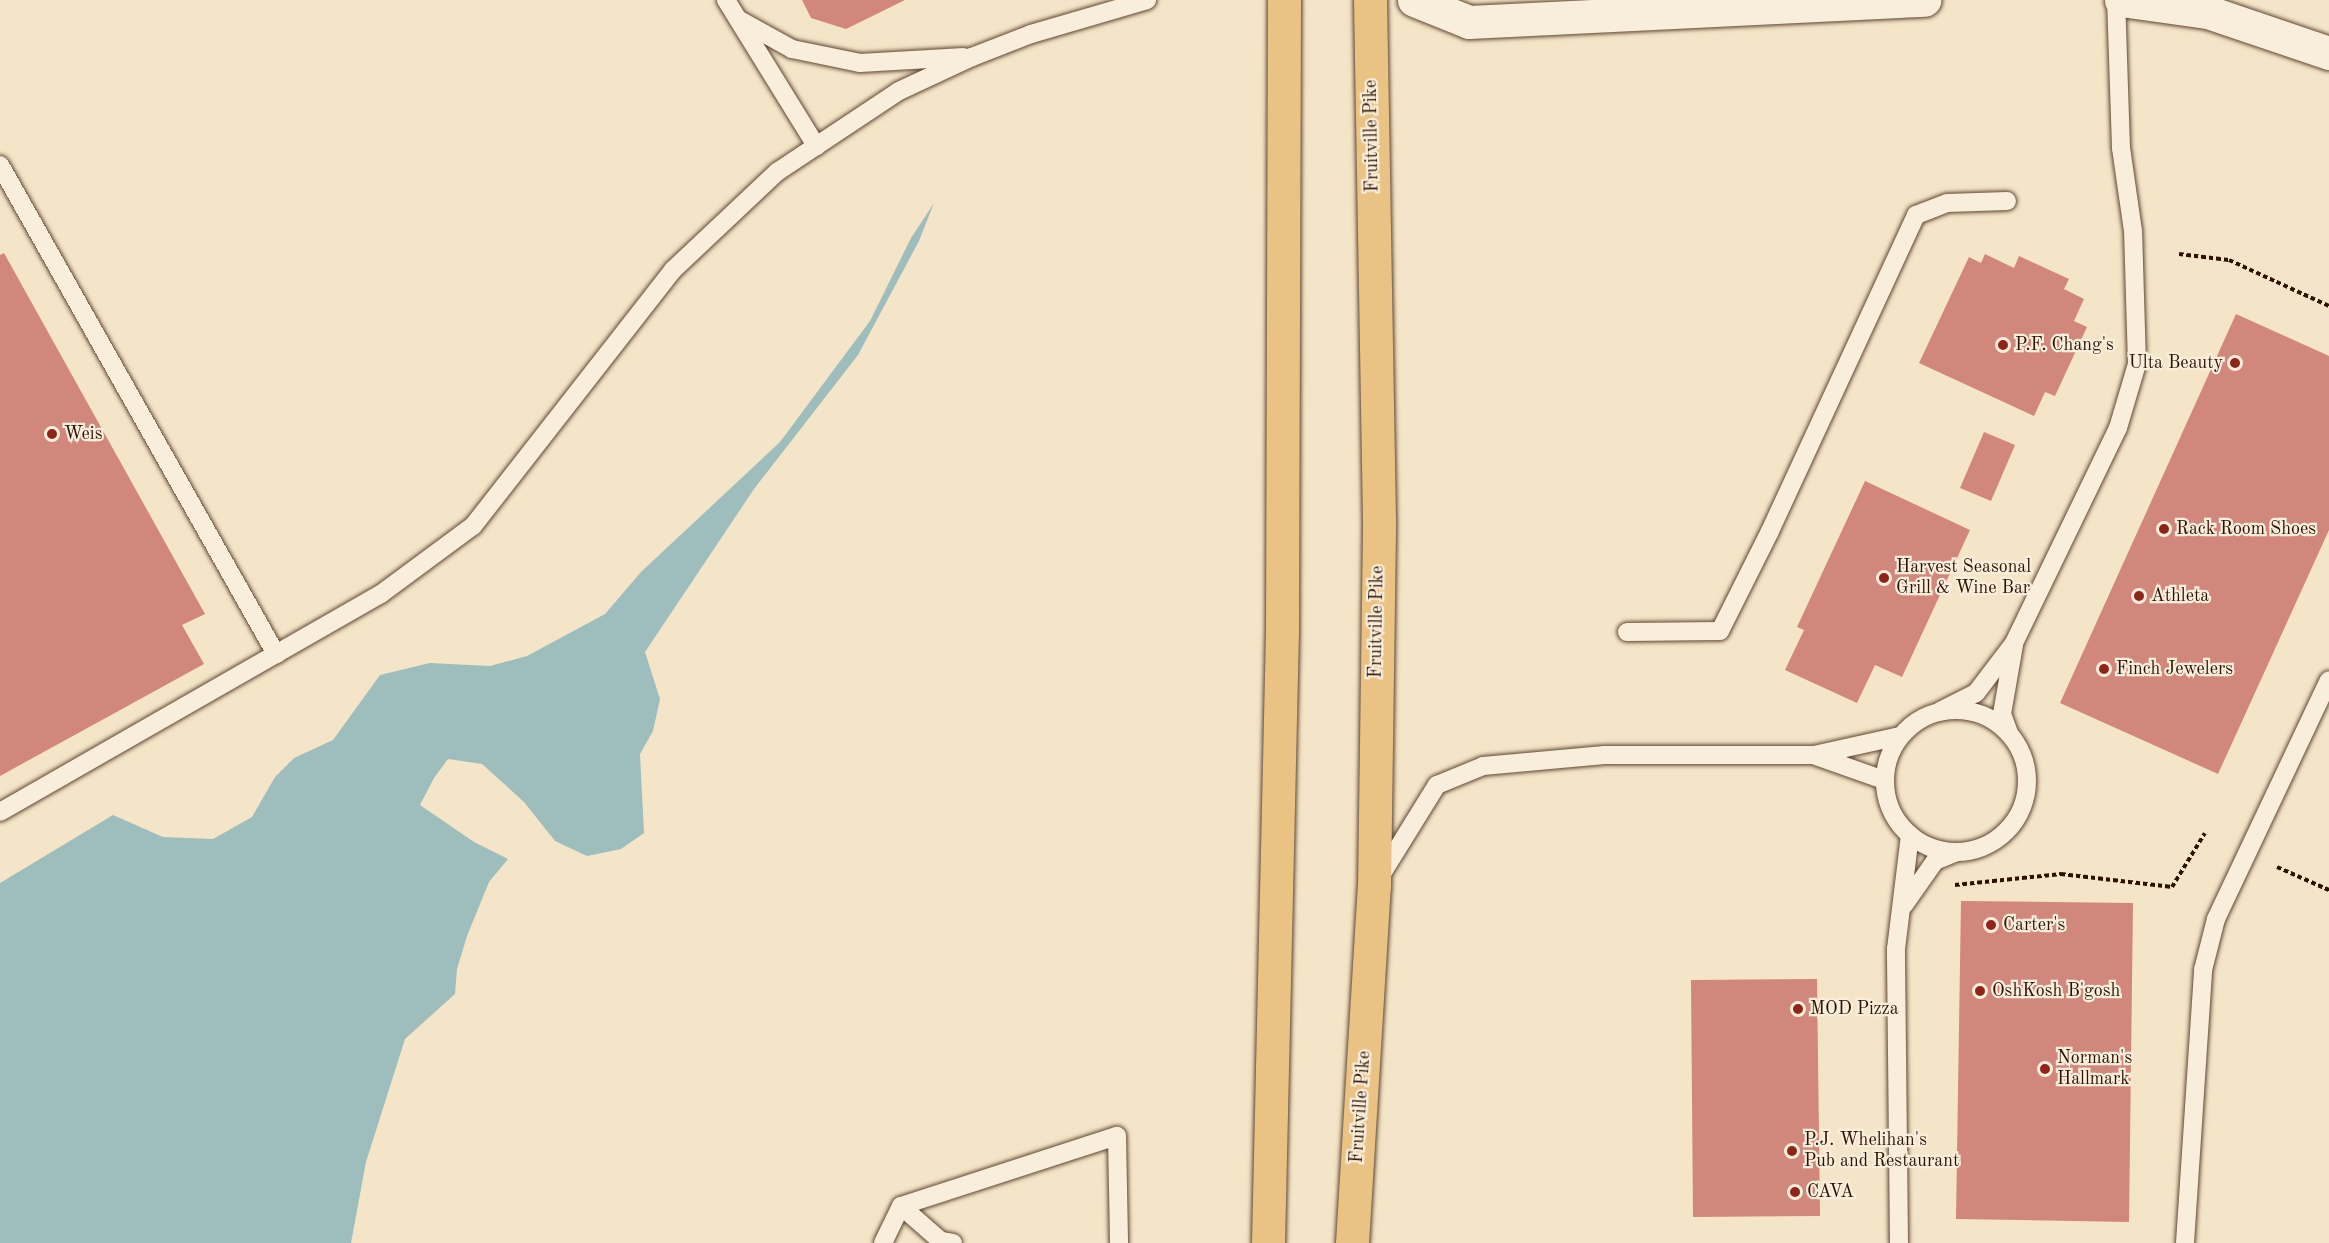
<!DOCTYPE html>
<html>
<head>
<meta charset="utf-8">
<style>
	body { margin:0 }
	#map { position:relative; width:2329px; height:1243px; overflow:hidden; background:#f5e5c8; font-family:"Old Standard TT",serif }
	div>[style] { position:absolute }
	.water>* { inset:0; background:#9ebdbd }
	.building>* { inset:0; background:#d1877b }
	.path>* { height:4px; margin-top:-2px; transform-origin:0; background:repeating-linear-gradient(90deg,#2d1100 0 4.5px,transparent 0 7.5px) }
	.roads { filter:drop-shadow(0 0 2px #5f4632) drop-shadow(0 0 2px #5f4632) }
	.lane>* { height:18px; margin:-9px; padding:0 9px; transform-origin:9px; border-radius:9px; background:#f8eedb }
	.lane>.ring { margin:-9px; padding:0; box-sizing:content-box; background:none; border:18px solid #f8eedb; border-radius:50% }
	.street>* { height:33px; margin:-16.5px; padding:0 16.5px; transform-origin:16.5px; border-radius:16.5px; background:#f8eedb }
	.primary>* { height:33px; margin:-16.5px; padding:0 16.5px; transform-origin:16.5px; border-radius:16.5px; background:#eac284 }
	.dots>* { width:16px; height:16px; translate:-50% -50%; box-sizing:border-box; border:3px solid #f8eedb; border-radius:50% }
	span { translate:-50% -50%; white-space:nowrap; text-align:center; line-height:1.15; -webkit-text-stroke:4.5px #f8eedb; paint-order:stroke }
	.street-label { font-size:18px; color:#2d1100 }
	.poi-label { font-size:18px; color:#2d1100 }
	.left { translate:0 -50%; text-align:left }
	.right { translate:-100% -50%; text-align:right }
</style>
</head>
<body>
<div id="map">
	<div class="water">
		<i style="clip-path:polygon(934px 203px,919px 241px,858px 355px,754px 489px,645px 652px,660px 699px,653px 731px,640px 754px,644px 833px,621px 849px,587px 856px,555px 841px,524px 802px,482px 764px,448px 759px,434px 778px,420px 805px,474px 842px,508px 859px,489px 882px,467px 936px,457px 969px,455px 994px,405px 1039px,366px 1162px,351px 1243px,0 1243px,0 883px,113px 815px,163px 837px,213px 839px,252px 817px,275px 777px,294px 758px,333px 740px,380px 675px,430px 663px,490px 666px,527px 656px,605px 614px,641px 572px,780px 442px,870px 321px,911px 238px)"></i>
	</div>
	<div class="building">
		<i style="clip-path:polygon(802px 0,905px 0,846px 29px,811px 18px)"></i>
		<i style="clip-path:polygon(4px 253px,205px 614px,182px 625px,204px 664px,0 776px,0 255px)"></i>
		<i style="clip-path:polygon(1985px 254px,2014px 268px,2019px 256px,2069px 279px,2064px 289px,2084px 299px,2074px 321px,2087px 327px,2055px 396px,2045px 392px,2034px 416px,1919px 363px,1969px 257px,1981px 263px)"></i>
		<i style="clip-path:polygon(2236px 314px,2329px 356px,2329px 530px,2218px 774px,2060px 703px)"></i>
		<i style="clip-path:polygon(1984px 432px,2015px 445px,1991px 501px,1960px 488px)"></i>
		<i style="clip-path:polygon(1865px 481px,1970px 530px,1902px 677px,1875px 665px,1857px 703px,1785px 670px,1804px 630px,1797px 627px)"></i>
		<i style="clip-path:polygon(1961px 901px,2133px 903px,2129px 1222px,1956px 1219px)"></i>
		<i style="clip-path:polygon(1817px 979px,1820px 1216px,1693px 1217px,1691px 980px)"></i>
	</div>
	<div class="path">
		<i style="left:2179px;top:254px;width:50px;rotate:6.8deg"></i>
		<i style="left:2229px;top:260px;width:110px;rotate:24.7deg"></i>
		<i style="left:2277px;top:867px;width:57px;rotate:23.9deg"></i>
		<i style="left:1955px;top:885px;width:107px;rotate:-5.9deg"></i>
		<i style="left:2061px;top:874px;width:112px;rotate:6.7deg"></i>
		<i style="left:2172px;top:887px;width:63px;rotate:-58.6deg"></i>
	</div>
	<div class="roads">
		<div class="lane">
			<i style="left:726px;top:0;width:172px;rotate:58.3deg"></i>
			<i style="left:738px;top:19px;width:62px;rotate:29.1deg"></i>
			<i style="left:792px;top:49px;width:69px;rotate:11.6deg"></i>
			<i style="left:860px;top:63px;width:104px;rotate:-3.3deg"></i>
			<i style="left:0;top:165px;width:562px;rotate:60.56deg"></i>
			<i style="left:1627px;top:632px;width:93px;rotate:-0.6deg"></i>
			<i style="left:1720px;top:631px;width:112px;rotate:-63.4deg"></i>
			<i style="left:1770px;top:531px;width:348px;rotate:-65.2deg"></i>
			<i style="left:1916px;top:215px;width:33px;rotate:-21deg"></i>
			<i style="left:1947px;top:203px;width:60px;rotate:-1.9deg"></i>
			<i class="ring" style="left:1885px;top:710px;width:124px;height:124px"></i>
			<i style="left:1940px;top:711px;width:40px;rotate:-26.6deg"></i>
			<i style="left:1976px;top:693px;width:63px;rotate:-52.8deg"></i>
			<i style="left:2014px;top:643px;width:239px;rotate:-64.2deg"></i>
			<i style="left:2118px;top:428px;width:67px;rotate:-73.5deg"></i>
			<i style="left:2137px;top:364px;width:133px;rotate:-91.7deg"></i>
			<i style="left:2133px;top:231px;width:84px;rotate:-98.2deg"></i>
			<i style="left:2121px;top:148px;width:148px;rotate:-91.9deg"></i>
			<i style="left:2009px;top:733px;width:20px;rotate:-110deg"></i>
			<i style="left:2002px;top:714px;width:70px;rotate:-80.1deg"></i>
			<i style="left:1816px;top:756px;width:72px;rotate:19.4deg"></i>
			<i style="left:0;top:812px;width:439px;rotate:-29.8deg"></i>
			<i style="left:381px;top:594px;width:114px;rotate:-36.5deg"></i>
			<i style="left:473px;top:526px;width:325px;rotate:-52deg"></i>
			<i style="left:673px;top:270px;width:143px;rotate:-43.3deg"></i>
			<i style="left:777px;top:172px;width:146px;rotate:-33.6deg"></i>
			<i style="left:899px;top:91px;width:81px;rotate:-25deg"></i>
			<i style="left:972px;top:57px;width:63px;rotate:-21.3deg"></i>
			<i style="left:1031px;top:34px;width:121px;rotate:-16.3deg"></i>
			<i style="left:1378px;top:880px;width:112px;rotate:-58.2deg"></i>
			<i style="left:1437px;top:785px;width:50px;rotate:-22.4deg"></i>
			<i style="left:1483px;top:766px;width:122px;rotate:-5.2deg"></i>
			<i style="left:1605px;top:755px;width:209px"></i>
			<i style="left:1814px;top:755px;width:88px;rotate:-12.5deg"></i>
			<i style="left:1904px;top:905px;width:54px;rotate:-54.8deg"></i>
			<i style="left:1935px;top:861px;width:24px;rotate:-22deg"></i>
			<i style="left:901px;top:1206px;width:53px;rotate:41.2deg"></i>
			<i style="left:941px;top:1241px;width:12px;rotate:9deg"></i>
			<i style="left:883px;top:1243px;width:41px;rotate:-64.1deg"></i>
			<i style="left:901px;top:1206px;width:227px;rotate:-18deg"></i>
			<i style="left:1117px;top:1136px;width:107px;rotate:88.9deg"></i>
			<i style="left:1899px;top:1243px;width:294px;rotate:-90.6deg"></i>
			<i style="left:1896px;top:949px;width:115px;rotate:-83deg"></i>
			<i style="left:2185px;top:1243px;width:274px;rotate:-86.2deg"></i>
			<i style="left:2203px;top:970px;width:53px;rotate:-75.7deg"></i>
			<i style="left:2216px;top:919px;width:264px;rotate:-64.7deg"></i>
		</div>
		<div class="street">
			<i style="left:1414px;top:0;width:59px;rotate:21.8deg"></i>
			<i style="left:1469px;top:22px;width:456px;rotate:-2.8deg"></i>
			<i style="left:2121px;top:0;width:88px;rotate:7.9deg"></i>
			<i style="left:2208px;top:12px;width:128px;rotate:18.7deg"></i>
		</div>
		<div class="primary">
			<i style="left:1268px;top:1243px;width:611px;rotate:-88.69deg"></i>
			<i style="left:1282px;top:632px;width:632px;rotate:-89.82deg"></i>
			<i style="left:1352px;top:1243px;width:357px;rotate:-86.5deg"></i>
			<i style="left:1374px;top:887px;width:367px;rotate:-89.2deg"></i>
			<i style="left:1379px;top:520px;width:520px;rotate:-90.99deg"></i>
		</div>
	</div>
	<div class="dots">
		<i style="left:2003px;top:345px;background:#8f2418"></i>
		<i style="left:2235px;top:363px;background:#8f2418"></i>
		<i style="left:52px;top:434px;background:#8f2418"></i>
		<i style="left:2164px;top:529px;background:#8f2418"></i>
		<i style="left:1884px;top:578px;background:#8f2418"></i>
		<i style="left:2139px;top:596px;background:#8f2418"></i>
		<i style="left:2104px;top:669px;background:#8f2418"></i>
		<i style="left:1991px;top:925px;background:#8f2418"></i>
		<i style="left:1980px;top:991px;background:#8f2418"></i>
		<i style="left:1798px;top:1009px;background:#8f2418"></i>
		<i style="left:2045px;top:1069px;background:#8f2418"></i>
		<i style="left:1792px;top:1151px;background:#8f2418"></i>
		<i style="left:1795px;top:1192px;background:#8f2418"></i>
	</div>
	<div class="street-label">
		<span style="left:1372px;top:136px;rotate:-91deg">Fruitville Pike</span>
		<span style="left:1377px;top:622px;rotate:-89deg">Fruitville Pike</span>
		<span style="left:1361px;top:1107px;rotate:-86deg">Fruitville Pike</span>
	</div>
	<div class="poi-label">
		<span class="left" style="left:2015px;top:345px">P.F. Chang's</span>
		<span class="right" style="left:2223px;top:363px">Ulta Beauty</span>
		<span class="left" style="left:64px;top:434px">Weis</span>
		<span class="left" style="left:2176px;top:529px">Rack Room Shoes</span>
		<span class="left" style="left:1896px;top:578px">Harvest Seasonal<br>Grill &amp; Wine Bar</span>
		<span class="left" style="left:2151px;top:596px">Athleta</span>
		<span class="left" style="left:2116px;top:669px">Finch Jewelers</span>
		<span class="left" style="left:2003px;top:925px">Carter's</span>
		<span class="left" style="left:1992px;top:991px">OshKosh B'gosh</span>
		<span class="left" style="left:1810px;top:1009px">MOD Pizza</span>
		<span class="left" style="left:2057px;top:1069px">Norman's<br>Hallmark</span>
		<span class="left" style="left:1804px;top:1151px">P.J. Whelihan's<br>Pub and Restaurant</span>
		<span class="left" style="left:1807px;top:1192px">CAVA</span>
	</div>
</div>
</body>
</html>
